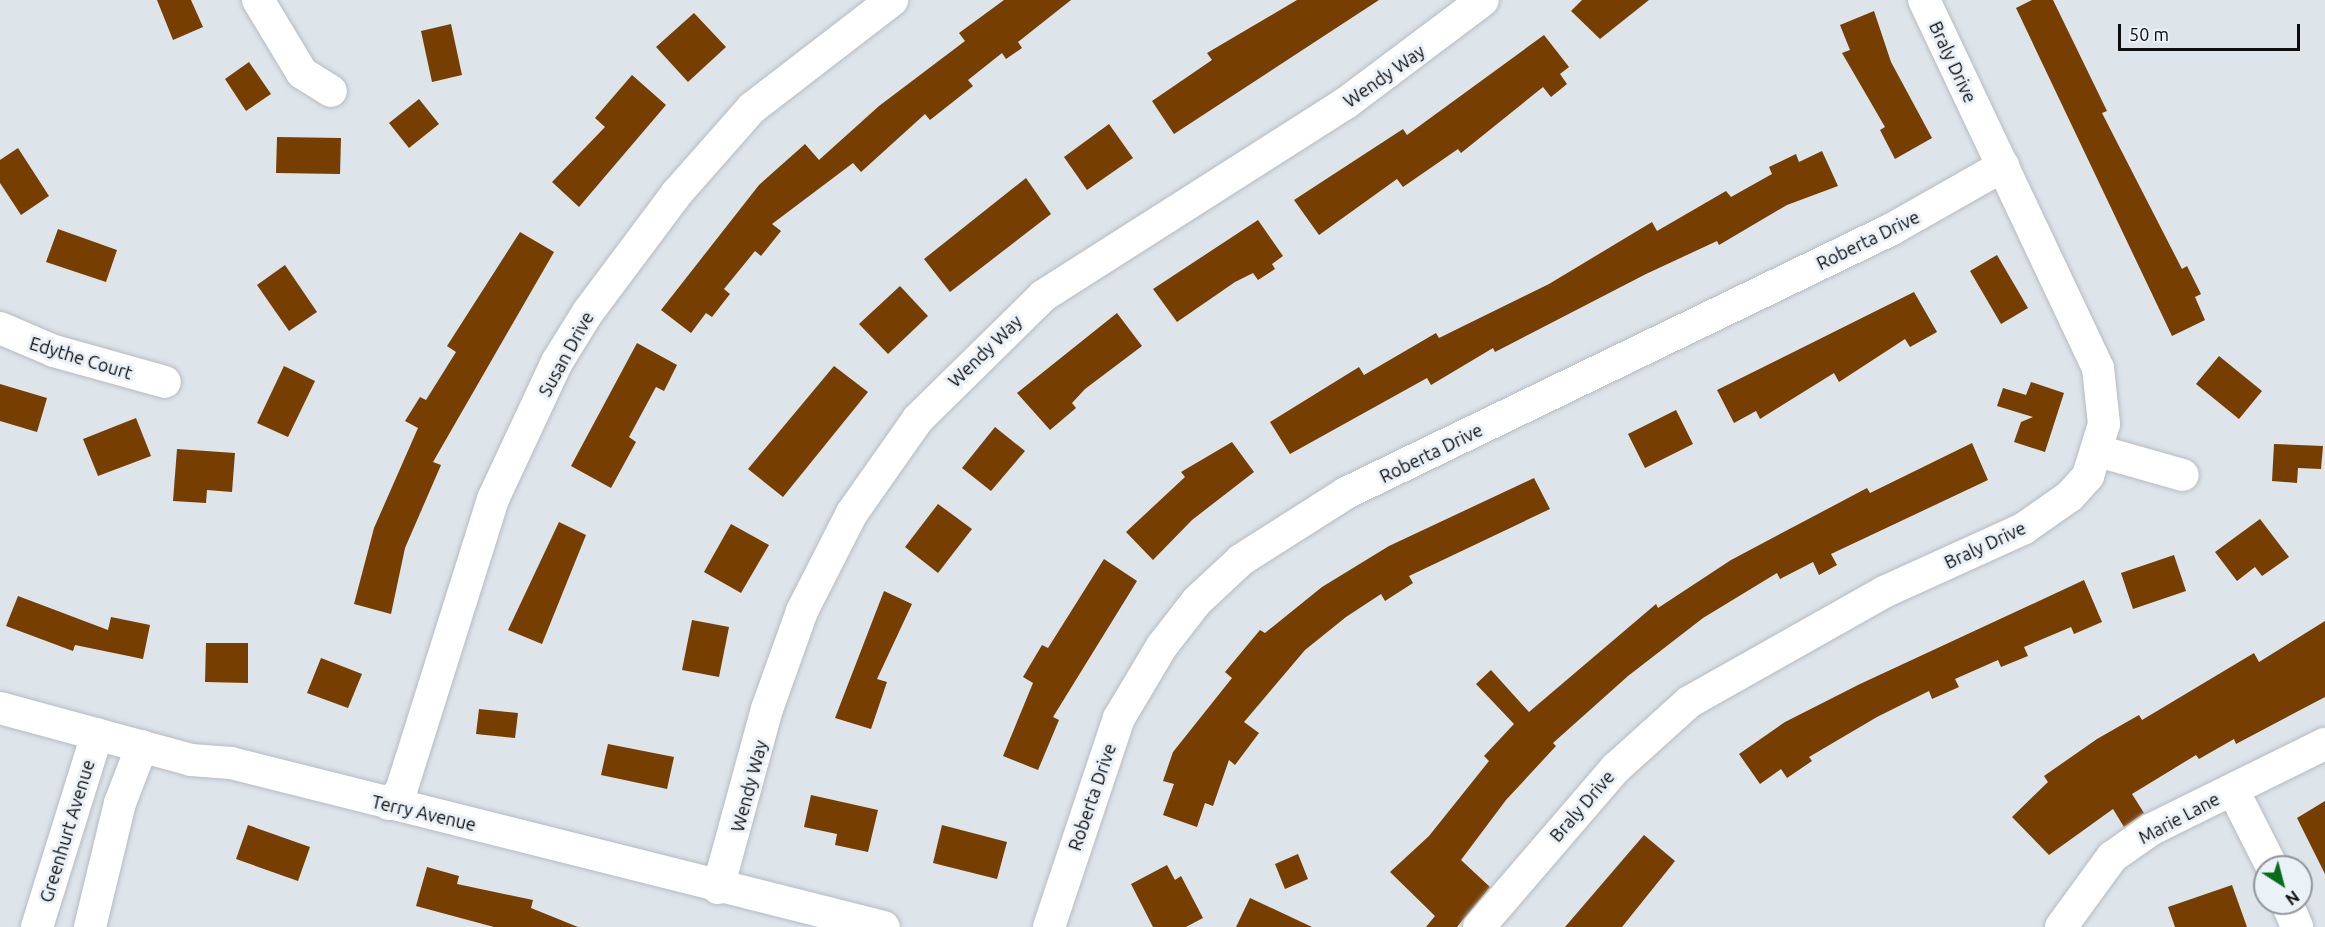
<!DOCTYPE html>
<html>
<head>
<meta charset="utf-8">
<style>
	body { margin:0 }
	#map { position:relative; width:2325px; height:927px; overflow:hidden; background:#dde4ea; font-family:Ubuntu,sans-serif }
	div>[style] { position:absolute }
	.building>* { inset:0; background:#763e00 }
	.roads { filter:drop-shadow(0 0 2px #b5bbc1) drop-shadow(0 0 2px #b5bbc1) }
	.minor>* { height:32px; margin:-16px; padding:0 16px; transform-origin:16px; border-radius:16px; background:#fff }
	span { translate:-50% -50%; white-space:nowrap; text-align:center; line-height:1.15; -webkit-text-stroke:6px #eaf1f7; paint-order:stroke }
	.street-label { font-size:18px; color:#0b0d0f }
	.north { position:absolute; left:2253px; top:855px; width:60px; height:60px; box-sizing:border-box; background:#eaf1f7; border:2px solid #91969a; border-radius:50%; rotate:144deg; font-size:16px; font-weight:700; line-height:24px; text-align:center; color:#0b0d0f }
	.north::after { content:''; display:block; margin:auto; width:21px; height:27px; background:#076d1b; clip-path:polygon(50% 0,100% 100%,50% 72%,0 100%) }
	.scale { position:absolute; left:2118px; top:24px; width:182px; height:27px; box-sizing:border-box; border:3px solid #0b0d0f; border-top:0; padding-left:8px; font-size:18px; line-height:21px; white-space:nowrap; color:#0b0d0f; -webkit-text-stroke:4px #eaf1f7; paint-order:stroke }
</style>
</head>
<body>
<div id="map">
	<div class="building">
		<i style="clip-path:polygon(157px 0,191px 0,203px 27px,173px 40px)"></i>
		<i style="clip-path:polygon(1004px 0,1071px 0,1018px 42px,1022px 48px,1006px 59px,1002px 53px,968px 80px,973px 86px,930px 120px,925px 114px,861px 172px,853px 163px,772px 224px,781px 231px,761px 256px,755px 251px,724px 289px,730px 294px,712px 317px,706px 313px,691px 333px,661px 310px,759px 185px,805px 144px,819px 160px,879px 106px,965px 41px,959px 33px)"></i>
		<i style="clip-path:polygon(1297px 0,1379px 0,1174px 134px,1152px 101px,1212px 60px,1207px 53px)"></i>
		<i style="clip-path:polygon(1582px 0,1649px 0,1600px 39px,1571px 11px)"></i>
		<i style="clip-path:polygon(2032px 0,2053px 0,2107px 111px,2102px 113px,2182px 269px,2187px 266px,2201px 294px,2195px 297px,2205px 320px,2172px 336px,2016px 8px)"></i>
		<i style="clip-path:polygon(1874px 11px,1891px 62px,1932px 138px,1895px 159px,1880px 130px,1885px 127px,1842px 53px,1850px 50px,1840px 25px)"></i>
		<i style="clip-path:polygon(694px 13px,726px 47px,688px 82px,656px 47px)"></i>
		<i style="clip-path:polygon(451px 24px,462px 75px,432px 82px,421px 31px)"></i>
		<i style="clip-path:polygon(1544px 35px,1569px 67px,1560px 74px,1567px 84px,1551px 97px,1543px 87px,1461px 153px,1458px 149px,1403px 187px,1397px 179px,1319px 235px,1294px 200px,1403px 129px,1407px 135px)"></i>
		<i style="clip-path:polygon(249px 62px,271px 94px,246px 111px,225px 79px)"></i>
		<i style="clip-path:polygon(632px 75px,666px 105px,579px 207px,552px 182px,605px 127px,595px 118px)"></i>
		<i style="clip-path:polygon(419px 99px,439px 124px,409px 148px,389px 123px)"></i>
		<i style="clip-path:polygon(1109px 124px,1133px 158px,1087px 190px,1064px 157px)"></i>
		<i style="clip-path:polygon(277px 137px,341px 138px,340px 174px,276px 173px)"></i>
		<i style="clip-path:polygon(18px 148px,49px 196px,21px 215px,0 183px,0 160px)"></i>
		<i style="clip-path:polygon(1822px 151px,1838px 186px,1787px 205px,1719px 245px,1717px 241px,1646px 274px,1495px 352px,1493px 348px,1431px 385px,1427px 378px,1290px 454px,1270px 422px,1359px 367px,1364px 375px,1436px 333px,1439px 338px,1549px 284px,1652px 222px,1657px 231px,1726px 191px,1731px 197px,1772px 174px,1769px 167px,1796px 154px,1799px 162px)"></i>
		<i style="clip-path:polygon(1026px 178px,1051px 214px,950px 292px,924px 259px)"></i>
		<i style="clip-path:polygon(1258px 220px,1283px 256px,1272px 264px,1275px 269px,1258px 280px,1253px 273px,1235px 282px,1177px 322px,1153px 289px)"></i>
		<i style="clip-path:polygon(58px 229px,117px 250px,106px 282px,46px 262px)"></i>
		<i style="clip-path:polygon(520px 232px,554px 252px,433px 462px,441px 465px,405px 548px,391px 614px,354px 604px,374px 528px,418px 428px,405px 421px,420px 397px,426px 400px,456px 352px,447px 346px)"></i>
		<i style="clip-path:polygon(1997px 255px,2028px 308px,2001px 324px,1970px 271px)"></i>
		<i style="clip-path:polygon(285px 265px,317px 312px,289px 331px,257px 285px)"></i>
		<i style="clip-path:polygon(900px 286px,928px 316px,888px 354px,859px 324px)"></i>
		<i style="clip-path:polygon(1914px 292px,1937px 332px,1910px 347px,1905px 339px,1839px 382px,1834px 373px,1760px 419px,1756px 411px,1734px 423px,1717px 390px)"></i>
		<i style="clip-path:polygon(1117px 313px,1142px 346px,1085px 389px,1072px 403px,1076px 408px,1050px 430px,1017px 393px)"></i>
		<i style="clip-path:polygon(637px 343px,677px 365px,664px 391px,656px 387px,629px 437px,636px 442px,611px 488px,571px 466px)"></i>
		<i style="clip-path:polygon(2219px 356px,2262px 391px,2239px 419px,2196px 384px)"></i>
		<i style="clip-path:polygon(284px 366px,315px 381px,288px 437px,257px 423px)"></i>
		<i style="clip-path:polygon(834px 366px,868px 392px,783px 497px,748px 469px)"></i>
		<i style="clip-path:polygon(2031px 382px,2064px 393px,2045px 452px,2014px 442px,2021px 422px,2033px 417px,1997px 406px,2003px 388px,2026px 395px)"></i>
		<i style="clip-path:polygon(0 384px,47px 398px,37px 432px,0 421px)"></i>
		<i style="clip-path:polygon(1676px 410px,1693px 444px,1645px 468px,1628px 434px)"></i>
		<i style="clip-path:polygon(136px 418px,151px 456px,98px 476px,83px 439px)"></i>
		<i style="clip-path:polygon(995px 427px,1025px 451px,991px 491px,962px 468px)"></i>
		<i style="clip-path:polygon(1232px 442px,1254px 472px,1192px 520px,1153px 560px,1126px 532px,1185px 477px,1181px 472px)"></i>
		<i style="clip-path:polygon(1972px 443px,1988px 480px,1831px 554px,1837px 565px,1819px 575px,1813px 562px,1780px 579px,1777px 573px,1703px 618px,1628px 676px,1553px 743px,1556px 746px,1506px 800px,1461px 860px,1490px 887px,1457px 927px,1426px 927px,1435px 916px,1390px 872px,1429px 836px,1489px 761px,1484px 756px,1514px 724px,1476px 684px,1491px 670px,1529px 712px,1656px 604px,1658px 608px,1731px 560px,1867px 488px,1870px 493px)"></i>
		<i style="clip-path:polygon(2274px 444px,2323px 446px,2321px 469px,2298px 468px,2297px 483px,2272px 481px)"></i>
		<i style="clip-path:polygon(177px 449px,235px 453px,232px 492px,207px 490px,206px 503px,173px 501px)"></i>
		<i style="clip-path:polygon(1534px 478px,1550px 509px,1409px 576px,1413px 583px,1385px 601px,1381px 594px,1346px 617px,1305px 650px,1244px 722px,1259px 733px,1235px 765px,1229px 760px,1213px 806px,1205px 803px,1197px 827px,1163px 815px,1174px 784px,1163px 781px,1173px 752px,1232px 678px,1225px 672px,1260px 630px,1265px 633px,1322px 587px,1389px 546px)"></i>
		<i style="clip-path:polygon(938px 504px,972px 529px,938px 573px,905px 547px)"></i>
		<i style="clip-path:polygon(2260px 519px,2289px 557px,2262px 576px,2255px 567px,2237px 581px,2215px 552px)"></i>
		<i style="clip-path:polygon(559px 522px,586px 535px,542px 644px,508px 630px)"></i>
		<i style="clip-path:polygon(731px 524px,769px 545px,741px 593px,704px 572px)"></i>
		<i style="clip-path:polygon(2174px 555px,2186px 591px,2133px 609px,2121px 573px)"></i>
		<i style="clip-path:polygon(1104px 559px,1137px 581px,1053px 717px,1059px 720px,1038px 770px,1003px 756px,1033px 683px,1023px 677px,1042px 645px,1048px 648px)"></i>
		<i style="clip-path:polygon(2084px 580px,2102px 622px,2074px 634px,2071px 627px,2024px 647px,2028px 656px,2001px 667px,1998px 660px,1955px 679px,1959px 687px,1932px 699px,1929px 691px,1877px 717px,1809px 757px,1812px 761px,1787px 778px,1781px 769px,1760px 784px,1739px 754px,1785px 722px,1860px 684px)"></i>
		<i style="clip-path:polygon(884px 591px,912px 604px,877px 679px,887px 682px,871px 729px,835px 718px)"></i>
		<i style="clip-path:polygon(18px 596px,108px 630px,111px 617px,150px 625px,143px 659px,75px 645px,73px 651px,6px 626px)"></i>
		<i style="clip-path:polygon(692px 620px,729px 627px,719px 677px,682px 670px)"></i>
		<i style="clip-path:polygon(2325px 621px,2325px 697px,2236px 744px,2234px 739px,2199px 759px,2196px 755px,2132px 794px,2144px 813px,2124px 827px,2113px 809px,2049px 855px,2012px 817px,2048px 782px,2044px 776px,2097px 739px,2139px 715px,2142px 720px,2254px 653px,2259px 662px)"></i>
		<i style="clip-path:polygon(206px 643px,248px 643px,248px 683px,205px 682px)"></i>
		<i style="clip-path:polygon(321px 658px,362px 674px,348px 708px,307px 693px)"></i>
		<i style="clip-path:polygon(479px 709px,518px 713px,515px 738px,476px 734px)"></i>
		<i style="clip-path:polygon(608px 744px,674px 757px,667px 789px,601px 775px)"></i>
		<i style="clip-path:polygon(811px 795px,878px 810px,868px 852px,835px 845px,837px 834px,804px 827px)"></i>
		<i style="clip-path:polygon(2325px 801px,2325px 874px,2297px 818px)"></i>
		<i style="clip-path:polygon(248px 825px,310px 847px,298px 881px,236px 859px)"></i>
		<i style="clip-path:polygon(942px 825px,1007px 842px,997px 879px,933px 863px)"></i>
		<i style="clip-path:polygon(1644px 835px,1675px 861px,1622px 927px,1565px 927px)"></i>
		<i style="clip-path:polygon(1298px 854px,1308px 879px,1285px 889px,1275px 864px)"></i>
		<i style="clip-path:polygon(1167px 865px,1175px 880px,1181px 876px,1203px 918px,1186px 927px,1153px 927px,1131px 884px)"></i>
		<i style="clip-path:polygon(427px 867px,459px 876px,457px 884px,533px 900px,531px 908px,578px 927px,494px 927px,416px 906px)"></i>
		<i style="clip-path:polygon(2232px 885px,2247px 927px,2175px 927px,2168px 907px)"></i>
		<i style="clip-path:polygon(1250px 898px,1312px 927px,1236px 927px)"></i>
	</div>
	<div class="roads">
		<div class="minor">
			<i style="left:258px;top:0;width:85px;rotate:58.9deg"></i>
			<i style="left:302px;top:73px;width:34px;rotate:32deg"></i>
			<i style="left:0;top:328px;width:59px;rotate:23.1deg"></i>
			<i style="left:54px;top:351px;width:115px;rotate:15.6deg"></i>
			<i style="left:2098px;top:451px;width:88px;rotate:15.8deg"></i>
			<i style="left:0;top:708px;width:198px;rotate:15.2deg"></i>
			<i style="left:191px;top:760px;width:40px;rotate:4.3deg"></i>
			<i style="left:231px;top:763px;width:673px;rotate:14.1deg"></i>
			<i style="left:2233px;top:790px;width:86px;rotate:63.1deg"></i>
			<i style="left:389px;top:804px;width:18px;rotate:-47deg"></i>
			<i style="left:401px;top:791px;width:306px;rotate:-72.5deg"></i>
			<i style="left:493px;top:499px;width:151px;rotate:-65deg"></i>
			<i style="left:557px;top:362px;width:59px;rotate:-58.2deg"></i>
			<i style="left:588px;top:312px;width:149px;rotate:-53.2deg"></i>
			<i style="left:677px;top:193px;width:113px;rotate:-48.6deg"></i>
			<i style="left:752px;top:108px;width:177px;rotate:-37.6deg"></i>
			<i style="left:718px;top:888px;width:186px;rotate:-74.7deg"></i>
			<i style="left:767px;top:709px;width:104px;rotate:-70.3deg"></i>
			<i style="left:802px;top:611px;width:110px;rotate:-63deg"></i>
			<i style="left:852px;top:513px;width:115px;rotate:-54.9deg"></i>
			<i style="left:918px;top:419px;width:175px;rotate:-44.5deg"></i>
			<i style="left:1043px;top:296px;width:359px;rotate:-32.5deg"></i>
			<i style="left:1346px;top:103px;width:171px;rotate:-36.9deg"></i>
			<i style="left:2287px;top:903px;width:26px;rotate:67deg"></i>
			<i style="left:37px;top:927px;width:202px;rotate:-72.7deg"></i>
			<i style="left:90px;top:927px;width:128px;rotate:-76.4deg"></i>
			<i style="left:120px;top:803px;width:61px;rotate:-68.9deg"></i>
			<i style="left:1049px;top:927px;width:220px;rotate:-71.5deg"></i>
			<i style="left:1119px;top:718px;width:84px;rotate:-59.2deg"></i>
			<i style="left:1162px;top:646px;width:57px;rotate:-52.1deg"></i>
			<i style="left:1197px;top:601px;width:60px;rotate:-43deg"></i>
			<i style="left:1241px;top:560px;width:125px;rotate:-32.5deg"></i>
			<i style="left:1346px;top:493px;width:606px;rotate:-25.8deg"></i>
			<i style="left:1892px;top:229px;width:128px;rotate:-29.6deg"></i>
			<i style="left:1479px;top:927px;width:210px;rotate:-49.3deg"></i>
			<i style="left:1616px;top:768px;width:98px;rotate:-42.1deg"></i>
			<i style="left:1689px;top:702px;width:224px;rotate:-29.4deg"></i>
			<i style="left:1884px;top:592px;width:153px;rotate:-24.4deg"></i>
			<i style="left:2023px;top:529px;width:57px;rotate:-35.1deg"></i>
			<i style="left:2070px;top:496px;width:27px;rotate:-48deg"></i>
			<i style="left:2088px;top:476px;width:54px;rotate:-72.9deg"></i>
			<i style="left:2104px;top:424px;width:56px;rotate:-96.1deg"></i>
			<i style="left:2098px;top:368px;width:407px;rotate:-115.3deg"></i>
			<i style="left:2061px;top:927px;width:87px;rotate:-53.9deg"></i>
			<i style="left:2112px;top:857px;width:49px;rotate:-35deg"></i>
			<i style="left:2152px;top:829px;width:193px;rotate:-26.2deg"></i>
		</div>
	</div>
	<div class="street-label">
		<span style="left:1953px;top:62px;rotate:65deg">Braly Drive</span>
		<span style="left:1384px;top:76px;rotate:-35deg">Wendy Way</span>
		<span style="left:1868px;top:240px;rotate:-26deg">Roberta Drive</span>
		<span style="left:985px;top:351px;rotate:-44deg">Wendy Way</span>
		<span style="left:566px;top:354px;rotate:-61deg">Susan Drive</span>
		<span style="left:81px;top:358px;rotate:17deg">Edythe Court</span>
		<span style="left:1431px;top:453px;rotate:-26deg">Roberta Drive</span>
		<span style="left:1985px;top:545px;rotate:-25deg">Braly Drive</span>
		<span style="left:749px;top:786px;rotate:-75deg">Wendy Way</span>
		<span style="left:1092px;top:797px;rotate:-71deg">Roberta Drive</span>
		<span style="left:1582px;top:806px;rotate:-49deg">Braly Drive</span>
		<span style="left:424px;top:813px;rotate:13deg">Terry Avenue</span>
		<span style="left:2179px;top:818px;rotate:-28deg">Marie Lane</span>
		<span style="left:67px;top:831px;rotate:-73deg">Greenhurt Avenue</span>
	</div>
	<div class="north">N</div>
	<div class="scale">50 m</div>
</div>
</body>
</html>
